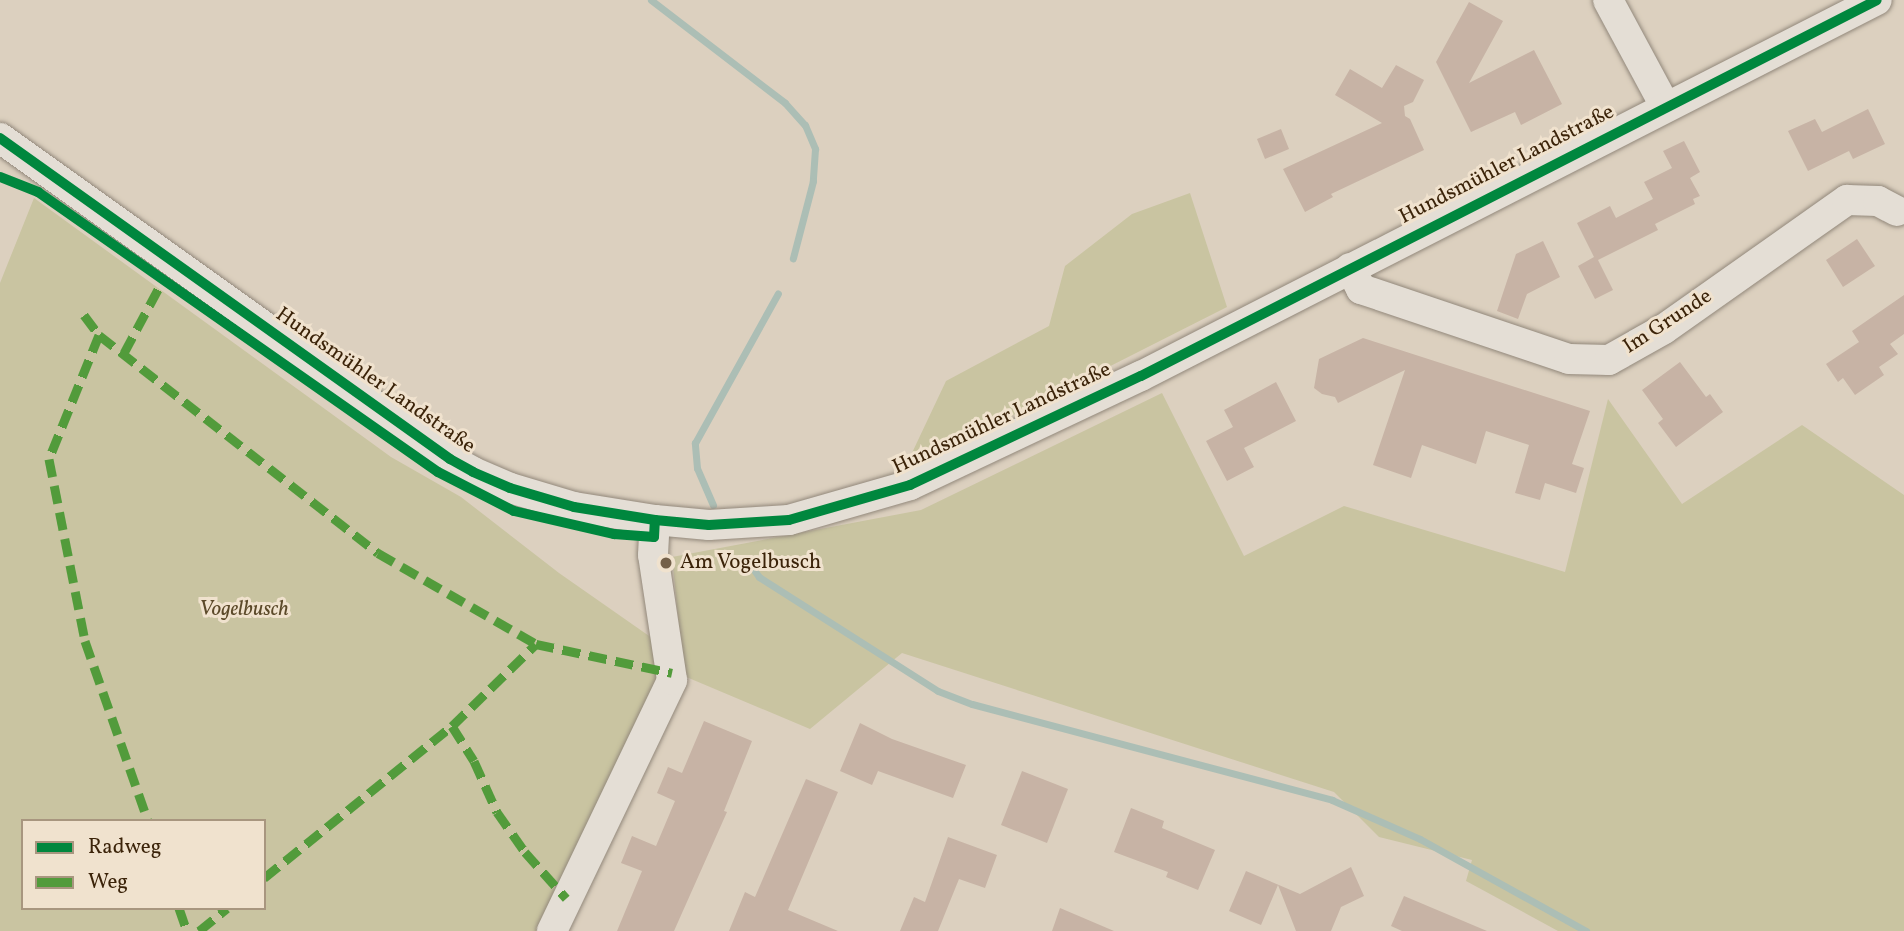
<!DOCTYPE html>
<html>
<head>
<meta charset="utf-8">
<style>
	body { margin:0 }
	#map { position:relative; width:1904px; height:931px; overflow:hidden; background:#dcd0bf; font-family:Vollkorn,serif }
	div>[style] { position:absolute }
	.green>* { inset:0; background:#c9c4a1 }
	.stream>* { height:7px; margin:-3.5px; padding:0 3.5px; transform-origin:3.5px; border-radius:3.5px; background:#acbeb5 }
	.building>* { inset:0; background:#c7b3a5 }
	.roads { filter:drop-shadow(0 0 2px #92887b) drop-shadow(0 0 2px #92887b) }
	.minor>* { height:30px; margin:-15px; padding:0 15px; transform-origin:15px; border-radius:15px; background:#e4ded5 }
	.quiet>* { height:9px; margin-top:-4.5px; transform-origin:0; background:repeating-linear-gradient(90deg,#529b3b 0 18px,transparent 0 27px) }
	.cycleway>* { height:10px; margin:-5px; padding:0 5px; transform-origin:5px; border-radius:5px; background:#00873e }
	.dots>* { width:19px; height:19px; translate:-50% -50%; box-sizing:border-box; border:4px solid #f0e2ce; border-radius:50% }
	span { translate:-50% -50%; white-space:nowrap; text-align:center; line-height:1.15; -webkit-text-stroke:6px #f0e2ce; paint-order:stroke }
	.street-label { font-size:21px; color:#3b2309 }
	.poi-label { font-size:21px; color:#3b2309 }
	.left { translate:0 -50%; text-align:left }
	.park-label { font-size:21px; color:#5b4929; font-style:italic }
	.legend { position:absolute; left:21px; top:819px; width:245px; height:91px; box-sizing:border-box; background:#f0e2ce; border:2px solid #a8967f; margin:0; padding:9px 12px; list-style:none; font-size:21px; color:#3b2309 }
	.legend li { display:flex; align-items:center; gap:14px; height:35px }
	.legend b { width:35px; border:2px solid #a8967f }
</style>
</head>
<body>
<div id="map">
	<div class="green">
		<i style="clip-path:polygon(1190px 193px,1227px 307px,982px 431px,911px 455px,946px 381px,1049px 326px,1065px 266px,1132px 214px)"></i>
		<i style="clip-path:polygon(evenodd,34px 198px,391px 457px,461px 497px,559px 573px,652px 638px,662px 680px,543px 931px,0 931px,0 283px,34px 198px,23px 821px,264px 821px,264px 908px,23px 908px,23px 821px)"></i>
		<i style="clip-path:polygon(1162px 393px,1244px 556px,1344px 506px,1565px 572px,1608px 399px,1682px 504px,1802px 425px,1904px 495px,1904px 931px,1558px 931px,1466px 881px,1472px 860px,1379px 837px,1334px 792px,902px 653px,810px 729px,684px 676px,672px 557px,921px 510px)"></i>
	</div>
	<div class="stream">
		<i style="left:651px;top:0;width:169px;rotate:37.5deg"></i>
		<i style="left:785px;top:103px;width:30px;rotate:48deg"></i>
		<i style="left:805px;top:125px;width:26px;rotate:67deg"></i>
		<i style="left:815px;top:149px;width:32px;rotate:94deg"></i>
		<i style="left:813px;top:181px;width:80px;rotate:104.6deg"></i>
		<i style="left:713px;top:505px;width:40px;rotate:-113.4deg"></i>
		<i style="left:697px;top:468px;width:25px;rotate:-95deg"></i>
		<i style="left:695px;top:443px;width:171px;rotate:-61deg"></i>
		<i style="left:746px;top:559px;width:22px;rotate:54deg"></i>
		<i style="left:759px;top:577px;width:212px;rotate:32.5deg"></i>
		<i style="left:938px;top:691px;width:36px;rotate:21deg"></i>
		<i style="left:972px;top:704px;width:373px;rotate:14.9deg"></i>
		<i style="left:1332px;top:800px;width:96px;rotate:23.9deg"></i>
		<i style="left:1420px;top:839px;width:190px;rotate:29deg"></i>
	</div>
	<div class="building">
		<i style="clip-path:polygon(1469px 2px,1503px 21px,1469px 83px,1534px 50px,1562px 104px,1521px 125px,1515px 112px,1471px 132px,1436px 62px)"></i>
		<i style="clip-path:polygon(1396px 65px,1424px 80px,1413px 102px,1404px 106px,1405px 116px,1410px 119px,1424px 150px,1331px 194px,1333px 197px,1305px 212px,1283px 169px,1382px 123px,1335px 95px,1350px 69px,1382px 88px)"></i>
		<i style="clip-path:polygon(1868px 109px,1885px 144px,1853px 159px,1849px 151px,1808px 171px,1788px 131px,1815px 119px,1822px 132px)"></i>
		<i style="clip-path:polygon(1281px 129px,1289px 149px,1265px 159px,1257px 139px)"></i>
		<i style="clip-path:polygon(1684px 141px,1700px 172px,1690px 178px,1700px 196px,1693px 199px,1695px 204px,1655px 224px,1658px 230px,1598px 260px,1613px 290px,1595px 299px,1578px 266px,1594px 257px,1577px 223px,1610px 206px,1616px 218px,1653px 199px,1644px 182px,1672px 168px,1663px 151px)"></i>
		<i style="clip-path:polygon(1857px 239px,1875px 266px,1843px 287px,1826px 260px)"></i>
		<i style="clip-path:polygon(1543px 241px,1560px 277px,1527px 294px,1518px 319px,1497px 311px,1516px 254px)"></i>
		<i style="clip-path:polygon(1904px 295px,1904px 334px,1890px 344px,1898px 354px,1879px 367px,1884px 375px,1855px 395px,1843px 378px,1838px 382px,1826px 364px,1859px 342px,1852px 331px)"></i>
		<i style="clip-path:polygon(1363px 338px,1590px 411px,1572px 464px,1584px 468px,1576px 493px,1545px 483px,1540px 500px,1515px 493px,1529px 445px,1486px 431px,1476px 464px,1422px 445px,1411px 478px,1373px 465px,1405px 370px,1338px 403px,1335px 397px,1322px 394px,1314px 388px,1319px 359px)"></i>
		<i style="clip-path:polygon(1680px 362px,1706px 397px,1710px 394px,1723px 412px,1676px 447px,1658px 423px,1663px 419px,1642px 390px)"></i>
		<i style="clip-path:polygon(1276px 382px,1296px 421px,1244px 448px,1254px 467px,1227px 481px,1206px 441px,1233px 427px,1224px 410px)"></i>
		<i style="clip-path:polygon(704px 721px,752px 741px,724px 811px,727px 812px,674px 931px,617px 931px,642px 871px,621px 863px,632px 836px,656px 846px,675px 801px,657px 793px,668px 767px,682px 773px)"></i>
		<i style="clip-path:polygon(860px 723px,892px 739px,966px 765px,953px 798px,878px 771px,872px 785px,840px 771px)"></i>
		<i style="clip-path:polygon(1022px 771px,1068px 789px,1047px 843px,1001px 825px)"></i>
		<i style="clip-path:polygon(806px 779px,838px 792px,788px 910px,838px 931px,729px 931px,745px 892px,755px 897px)"></i>
		<i style="clip-path:polygon(1131px 808px,1164px 821px,1162px 828px,1215px 850px,1198px 890px,1166px 877px,1168px 872px,1114px 852px)"></i>
		<i style="clip-path:polygon(948px 837px,997px 855px,985px 888px,959px 879px,938px 931px,900px 931px,914px 897px,925px 902px)"></i>
		<i style="clip-path:polygon(1351px 867px,1364px 896px,1341px 907px,1331px 931px,1296px 931px,1278px 885px,1261px 925px,1229px 911px,1246px 871px,1300px 894px)"></i>
		<i style="clip-path:polygon(1404px 896px,1487px 931px,1402px 931px,1391px 926px)"></i>
		<i style="clip-path:polygon(1060px 908px,1114px 931px,1052px 931px)"></i>
	</div>
	<div class="roads">
		<div class="minor">
			<i style="left:1608px;top:0;width:120px;rotate:61.7deg"></i>
			<i style="left:0;top:138px;width:553px;rotate:35.5deg"></i>
			<i style="left:450px;top:459px;width:26px;rotate:29deg"></i>
			<i style="left:473px;top:472px;width:40px;rotate:23.4deg"></i>
			<i style="left:510px;top:488px;width:67px;rotate:16.5deg"></i>
			<i style="left:574px;top:507px;width:82px;rotate:9.1deg"></i>
			<i style="left:655px;top:520px;width:54px;rotate:5.3deg"></i>
			<i style="left:709px;top:525px;width:80px;rotate:-3.6deg"></i>
			<i style="left:789px;top:520px;width:126px;rotate:-16.1deg"></i>
			<i style="left:910px;top:485px;width:255px;rotate:-25.3deg"></i>
			<i style="left:1141px;top:376px;width:826px;rotate:-27.06deg"></i>
			<i style="left:1350px;top:268px;width:24px;rotate:62deg"></i>
			<i style="left:1361px;top:289px;width:219px;rotate:18.6deg"></i>
			<i style="left:1569px;top:359px;width:40px;rotate:1.4deg"></i>
			<i style="left:1609px;top:360px;width:63px;rotate:-29.4deg"></i>
			<i style="left:1664px;top:329px;width:224px;rotate:-35.2deg"></i>
			<i style="left:1847px;top:200px;width:31px;rotate:2deg"></i>
			<i style="left:1878px;top:201px;width:21px;rotate:28deg"></i>
			<i style="left:552px;top:931px;width:278px;rotate:-64.4deg"></i>
			<i style="left:672px;top:680px;width:126px;rotate:-98.6deg"></i>
			<i style="left:653px;top:555px;width:35px;rotate:-87deg"></i>
		</div>
	</div>
	<div class="quiet">
		<i style="left:84px;top:315px;width:25px;rotate:53deg"></i>
		<i style="left:99px;top:335px;width:354px;rotate:38deg"></i>
		<i style="left:378px;top:553px;width:182px;rotate:29.9deg"></i>
		<i style="left:536px;top:644px;width:139px;rotate:12deg"></i>
		<i style="left:99px;top:335px;width:134px;rotate:112deg"></i>
		<i style="left:49px;top:459px;width:186px;rotate:78.8deg"></i>
		<i style="left:85px;top:641px;width:191px;rotate:70.7deg"></i>
		<i style="left:124px;top:353px;width:83px;rotate:-61.9deg"></i>
		<i style="left:452px;top:726px;width:41px;rotate:57.8deg"></i>
		<i style="left:474px;top:761px;width:56px;rotate:65.7deg"></i>
		<i style="left:497px;top:812px;width:49px;rotate:55deg"></i>
		<i style="left:525px;top:852px;width:62px;rotate:48.3deg"></i>
		<i style="left:264px;top:878px;width:242px;rotate:-39deg"></i>
		<i style="left:452px;top:726px;width:117px;rotate:-44.3deg"></i>
		<i style="left:179px;top:908px;width:24px;rotate:71deg"></i>
		<i style="left:199px;top:931px;width:36px;rotate:-39deg"></i>
	</div>
	<div class="cycleway">
		<i style="left:0;top:138px;width:553px;rotate:35.5deg"></i>
		<i style="left:450px;top:459px;width:26px;rotate:29deg"></i>
		<i style="left:473px;top:472px;width:40px;rotate:23.4deg"></i>
		<i style="left:510px;top:488px;width:67px;rotate:16.5deg"></i>
		<i style="left:574px;top:507px;width:82px;rotate:9.1deg"></i>
		<i style="left:655px;top:520px;width:54px;rotate:5.3deg"></i>
		<i style="left:709px;top:525px;width:80px;rotate:-3.6deg"></i>
		<i style="left:789px;top:520px;width:126px;rotate:-16.1deg"></i>
		<i style="left:910px;top:485px;width:255px;rotate:-25.3deg"></i>
		<i style="left:1141px;top:376px;width:826px;rotate:-27.06deg"></i>
		<i style="left:0;top:177px;width:41px;rotate:21.5deg"></i>
		<i style="left:38px;top:192px;width:488px;rotate:35deg"></i>
		<i style="left:438px;top:472px;width:85px;rotate:27.2deg"></i>
		<i style="left:514px;top:511px;width:103px;rotate:13deg"></i>
		<i style="left:614px;top:534px;width:40px;rotate:4.3deg"></i>
		<i style="left:654px;top:537px;width:17px;rotate:-87deg"></i>
	</div>
	<div class="dots">
		<i style="left:666px;top:563px;background:#736049"></i>
	</div>
	<div class="street-label">
		<span style="left:1507px;top:165px;rotate:-27deg">Hundsmühler Landstraße</span>
		<span style="left:1668px;top:322px;rotate:-33deg">Im Grunde</span>
		<span style="left:375px;top:381px;rotate:35deg">Hundsmühler Landstraße</span>
		<span style="left:1002px;top:419px;rotate:-25deg">Hundsmühler Landstraße</span>
	</div>
	<div class="poi-label">
		<span class="left" style="left:680px;top:563px">Am Vogelbusch</span>
	</div>
	<div class="park-label">
		<span style="left:244px;top:610px">Vogelbusch</span>
	</div>
	<ul class="legend">
	<li><b style="height:9px;background:#00873e"></b>Radweg</li>
	<li><b style="height:9px;background:#529b3b"></b>Weg</li>
	</ul>
</div>
</body>
</html>
